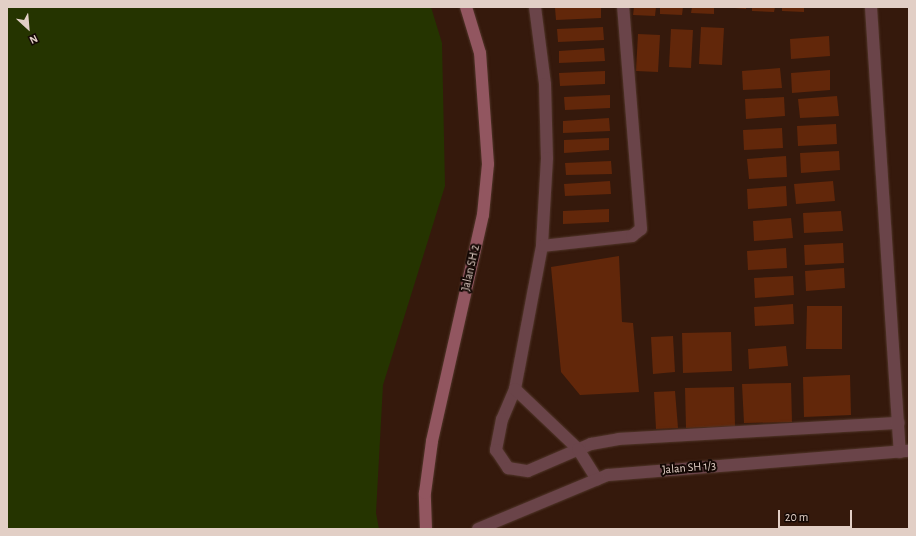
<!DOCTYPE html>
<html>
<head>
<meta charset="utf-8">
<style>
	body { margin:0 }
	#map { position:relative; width:916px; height:536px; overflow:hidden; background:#35190c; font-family:"Alegreya Sans",sans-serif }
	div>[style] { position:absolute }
	.green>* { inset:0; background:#253400 }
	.building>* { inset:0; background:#62270a }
	.roads { filter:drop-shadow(0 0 1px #51362a) drop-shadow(0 0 1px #51362a) }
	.lane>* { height:12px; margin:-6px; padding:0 6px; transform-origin:6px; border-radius:6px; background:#6a4449 }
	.secondary>* { height:12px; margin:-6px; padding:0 6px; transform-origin:6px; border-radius:6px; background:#925660 }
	span { translate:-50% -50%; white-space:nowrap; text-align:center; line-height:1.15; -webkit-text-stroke:4px #140804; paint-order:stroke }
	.street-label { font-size:12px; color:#e2cfc6 }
	.frame { position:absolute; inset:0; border:8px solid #e2cfc6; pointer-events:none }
	.north { position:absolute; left:8px; top:8px; width:40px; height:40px; -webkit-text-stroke:3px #140804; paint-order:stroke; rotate:154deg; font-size:11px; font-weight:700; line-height:16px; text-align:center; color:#e2cfc6 }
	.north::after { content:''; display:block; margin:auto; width:14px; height:18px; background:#e2cfc6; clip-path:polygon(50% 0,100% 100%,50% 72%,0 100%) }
	.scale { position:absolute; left:778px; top:510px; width:74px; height:18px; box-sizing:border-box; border:2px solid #e2cfc6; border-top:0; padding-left:5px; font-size:12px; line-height:14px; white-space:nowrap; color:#e2cfc6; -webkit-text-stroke:3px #140804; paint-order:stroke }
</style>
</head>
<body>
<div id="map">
	<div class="green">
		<i style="clip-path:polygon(7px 7px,431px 7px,442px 43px,445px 186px,383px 385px,376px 513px,379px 529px,7px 529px)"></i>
	</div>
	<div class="building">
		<i style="clip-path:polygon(601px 7px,601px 18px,556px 20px,555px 8px)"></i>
		<i style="clip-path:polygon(634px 7px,656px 7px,655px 16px,633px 15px)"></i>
		<i style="clip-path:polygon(660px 7px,683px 7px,682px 15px,660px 14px)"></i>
		<i style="clip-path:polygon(692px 7px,714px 7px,714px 14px,691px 13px)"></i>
		<i style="clip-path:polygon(723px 7px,746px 7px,746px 9px)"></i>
		<i style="clip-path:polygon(752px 7px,775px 7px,774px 12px,752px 11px)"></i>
		<i style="clip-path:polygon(782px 7px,804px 7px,804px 12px,782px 11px)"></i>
		<i style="clip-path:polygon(603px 27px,604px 40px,558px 42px,557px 29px)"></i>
		<i style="clip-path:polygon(701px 27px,724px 28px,722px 65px,699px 64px)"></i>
		<i style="clip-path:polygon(671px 29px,693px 30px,691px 68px,669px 67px)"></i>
		<i style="clip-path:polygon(638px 34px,660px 35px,658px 72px,636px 71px)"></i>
		<i style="clip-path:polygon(829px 36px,830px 56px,791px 59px,790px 39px)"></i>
		<i style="clip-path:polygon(604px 48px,605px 61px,559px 63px,559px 51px)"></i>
		<i style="clip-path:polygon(780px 68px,782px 88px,743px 90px,742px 71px)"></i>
		<i style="clip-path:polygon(830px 70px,830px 90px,792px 93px,791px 73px)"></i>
		<i style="clip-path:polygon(605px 71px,605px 84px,560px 86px,559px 73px)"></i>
		<i style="clip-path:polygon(610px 95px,610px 108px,565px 110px,564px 97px)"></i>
		<i style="clip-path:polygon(837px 96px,839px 116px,800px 118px,798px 99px)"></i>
		<i style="clip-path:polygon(784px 97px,785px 116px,746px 119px,745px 99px)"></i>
		<i style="clip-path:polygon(609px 118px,610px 131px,563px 133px,563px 121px)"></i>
		<i style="clip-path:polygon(836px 124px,837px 144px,798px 146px,797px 126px)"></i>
		<i style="clip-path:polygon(782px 128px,783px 148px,744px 150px,743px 130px)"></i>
		<i style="clip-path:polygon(609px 138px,609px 150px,564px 153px,564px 140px)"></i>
		<i style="clip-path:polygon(839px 151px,840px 170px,801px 173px,800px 153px)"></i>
		<i style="clip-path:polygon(786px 156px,787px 177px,749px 179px,747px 159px)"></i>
		<i style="clip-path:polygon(611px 161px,612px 174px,566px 175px,565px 163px)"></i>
		<i style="clip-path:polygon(610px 181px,611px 194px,565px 196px,564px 184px)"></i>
		<i style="clip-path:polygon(833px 181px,835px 201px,796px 204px,794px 184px)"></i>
		<i style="clip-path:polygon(786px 186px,787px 206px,748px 209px,747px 189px)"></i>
		<i style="clip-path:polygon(609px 209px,609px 222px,563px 224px,563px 211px)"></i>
		<i style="clip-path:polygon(841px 211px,843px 231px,804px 233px,803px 213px)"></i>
		<i style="clip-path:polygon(791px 218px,793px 238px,754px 241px,753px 221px)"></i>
		<i style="clip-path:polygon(843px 243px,844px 263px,805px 265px,804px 245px)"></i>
		<i style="clip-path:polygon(786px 248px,787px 268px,748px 270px,747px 251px)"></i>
		<i style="clip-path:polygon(619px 256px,622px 322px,633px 323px,639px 392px,580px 395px,561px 372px,551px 267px)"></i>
		<i style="clip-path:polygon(844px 268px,845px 288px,806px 291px,805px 271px)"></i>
		<i style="clip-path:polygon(793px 276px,794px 295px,755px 298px,754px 278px)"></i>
		<i style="clip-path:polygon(793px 304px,794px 324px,755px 326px,754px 307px)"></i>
		<i style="clip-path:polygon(807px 306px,842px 306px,842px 349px,806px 349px)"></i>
		<i style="clip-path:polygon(731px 332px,732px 371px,683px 373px,682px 333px)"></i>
		<i style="clip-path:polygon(673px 336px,675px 372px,653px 374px,651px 337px)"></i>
		<i style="clip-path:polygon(786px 346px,788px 366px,749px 369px,748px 349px)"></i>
		<i style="clip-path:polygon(850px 375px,851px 415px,804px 417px,803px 377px)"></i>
		<i style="clip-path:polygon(791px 383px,792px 422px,744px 423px,742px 384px)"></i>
		<i style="clip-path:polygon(734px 387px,735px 426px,686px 428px,685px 388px)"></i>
		<i style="clip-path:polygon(675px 391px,678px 428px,656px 429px,654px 392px)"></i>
	</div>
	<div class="roads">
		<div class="lane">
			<i style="left:535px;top:7px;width:78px;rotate:82.6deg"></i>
			<i style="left:545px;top:84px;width:74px;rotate:88.5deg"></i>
			<i style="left:547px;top:158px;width:88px;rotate:93.3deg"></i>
			<i style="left:542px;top:246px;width:146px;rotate:100.7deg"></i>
			<i style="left:515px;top:389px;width:33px;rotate:113deg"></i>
			<i style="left:502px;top:419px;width:32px;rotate:101deg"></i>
			<i style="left:496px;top:450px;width:22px;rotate:56deg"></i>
			<i style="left:508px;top:468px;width:20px;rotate:9deg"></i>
			<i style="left:528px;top:471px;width:69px;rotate:-23.2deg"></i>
			<i style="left:591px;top:444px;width:28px;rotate:-10deg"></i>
			<i style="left:619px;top:439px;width:280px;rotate:-3.3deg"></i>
			<i style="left:871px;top:7px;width:446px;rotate:86.3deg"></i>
			<i style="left:542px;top:246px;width:91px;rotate:-6.3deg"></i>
			<i style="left:632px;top:236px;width:11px;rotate:-38deg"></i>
			<i style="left:641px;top:229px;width:223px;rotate:-94.6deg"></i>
			<i style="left:515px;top:389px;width:87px;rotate:43.6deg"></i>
			<i style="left:578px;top:449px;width:36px;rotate:58deg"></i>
			<i style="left:478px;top:529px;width:141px;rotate:-22.6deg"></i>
			<i style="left:608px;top:475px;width:302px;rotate:-4.6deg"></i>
		</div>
		<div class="secondary">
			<i style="left:426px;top:529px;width:36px;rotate:-92deg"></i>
			<i style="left:425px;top:493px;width:52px;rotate:-82.3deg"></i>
			<i style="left:432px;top:441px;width:232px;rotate:-77.3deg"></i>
			<i style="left:483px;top:215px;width:51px;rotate:-84.4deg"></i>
			<i style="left:488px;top:164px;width:111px;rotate:-94.1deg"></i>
			<i style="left:480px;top:53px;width:48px;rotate:-106.9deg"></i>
		</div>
	</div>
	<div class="street-label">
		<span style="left:471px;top:268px;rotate:-77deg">Jalan SH 2</span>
		<span style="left:689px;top:468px;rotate:-5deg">Jalan SH 1/3</span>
	</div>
	<div class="frame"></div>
	<div class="north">N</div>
	<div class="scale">20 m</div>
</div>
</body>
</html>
